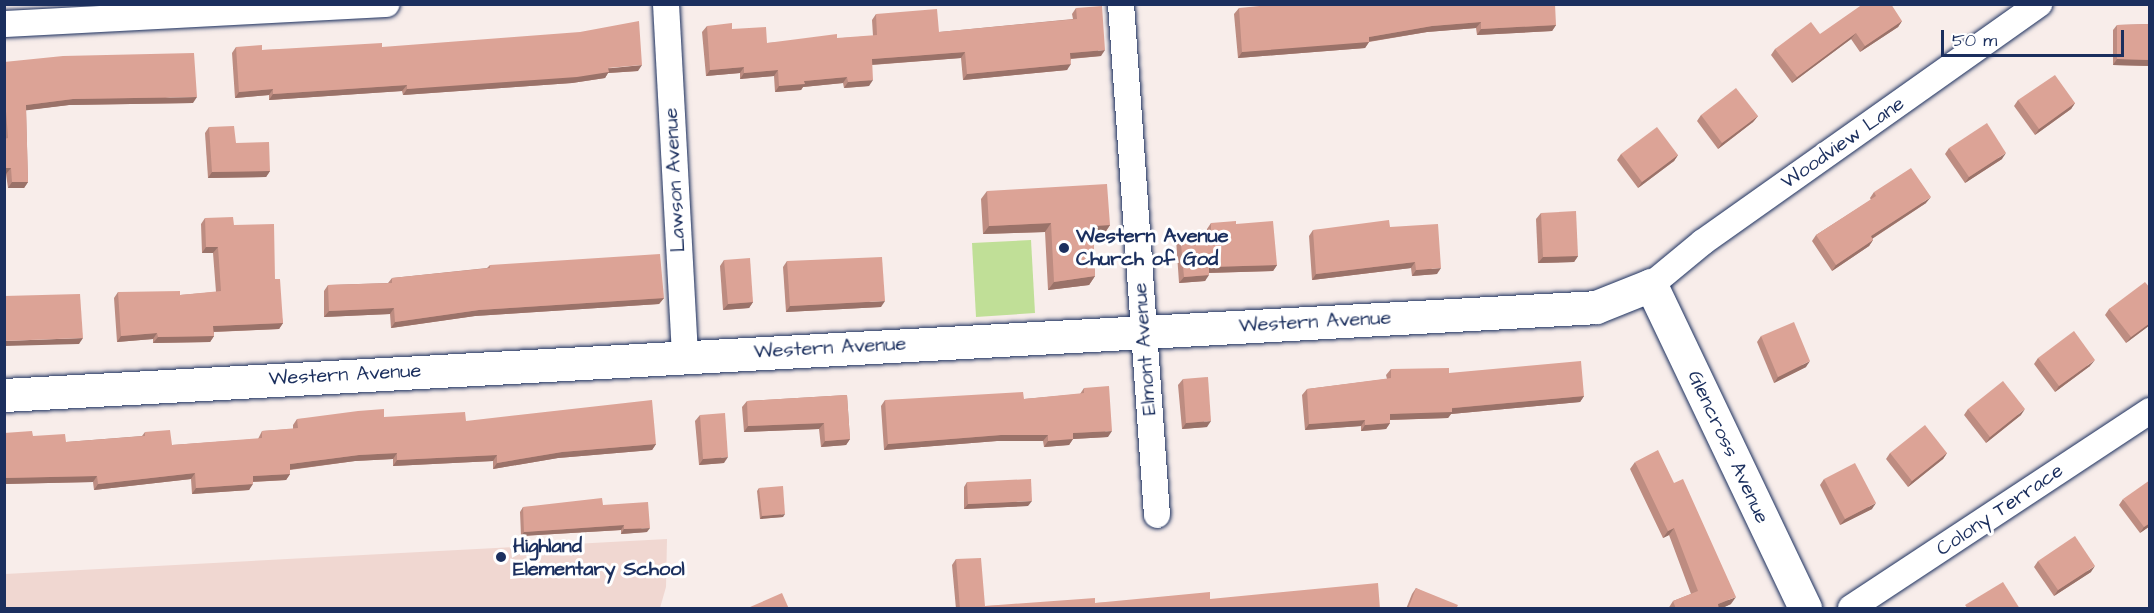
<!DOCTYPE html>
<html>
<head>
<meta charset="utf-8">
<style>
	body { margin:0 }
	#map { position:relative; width:2154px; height:613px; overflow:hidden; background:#f8edea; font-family:"Architects Daughter",sans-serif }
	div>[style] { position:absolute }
	.built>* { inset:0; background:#f0d7d1 }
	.green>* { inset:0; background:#c0df97 }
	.roads { filter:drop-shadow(0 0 2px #1b2f5e) drop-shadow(0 0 2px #1b2f5e) }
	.street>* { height:26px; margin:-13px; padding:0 13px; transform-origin:13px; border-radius:13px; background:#fff }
	.secondary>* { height:33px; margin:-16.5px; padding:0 16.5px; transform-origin:16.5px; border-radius:16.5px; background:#fff }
	.wall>* { inset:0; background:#bd8c81 }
	.shaded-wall>* { inset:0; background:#9a7269 }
	.building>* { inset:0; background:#dca396 }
	.dots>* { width:16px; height:16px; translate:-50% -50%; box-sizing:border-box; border:3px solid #fff; border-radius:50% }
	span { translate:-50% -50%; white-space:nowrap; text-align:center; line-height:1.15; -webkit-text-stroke:6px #fff; paint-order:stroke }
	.street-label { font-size:20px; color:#1b2f5e }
	.poi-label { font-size:20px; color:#1b2f5e; font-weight:700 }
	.left { translate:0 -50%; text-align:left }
	.frame { position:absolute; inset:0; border:6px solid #1b2f5e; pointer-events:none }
	.scale { position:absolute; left:1941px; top:30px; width:183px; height:27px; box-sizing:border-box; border:3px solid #1b2f5e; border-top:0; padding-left:8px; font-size:18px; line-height:21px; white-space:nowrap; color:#1b2f5e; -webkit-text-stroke:4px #fff; paint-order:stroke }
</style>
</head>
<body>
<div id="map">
	<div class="built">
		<i style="clip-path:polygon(667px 539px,666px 587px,660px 608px,5px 608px,5px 574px)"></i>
	</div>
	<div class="green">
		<i style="clip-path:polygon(1031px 240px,1035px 313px,976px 317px,972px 243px)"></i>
	</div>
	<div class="roads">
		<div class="street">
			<i style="left:666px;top:4px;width:353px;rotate:86.9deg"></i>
			<i style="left:1121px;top:4px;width:512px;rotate:85.97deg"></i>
			<i style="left:4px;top:24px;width:383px;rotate:-3deg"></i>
			<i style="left:1651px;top:285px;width:67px;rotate:-39.6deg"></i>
			<i style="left:1703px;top:242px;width:412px;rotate:-35.3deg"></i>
			<i style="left:1851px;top:608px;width:358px;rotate:-33.4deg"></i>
		</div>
		<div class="secondary">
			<i style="left:4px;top:395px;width:1594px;rotate:-3.16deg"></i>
			<i style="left:1596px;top:307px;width:59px;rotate:-21.8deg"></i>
			<i style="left:1651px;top:285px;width:358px;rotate:64.5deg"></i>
		</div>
	</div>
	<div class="wall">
		<i style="clip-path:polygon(1076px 8px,1101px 56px,1071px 59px,1067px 70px,963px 80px,961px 58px,872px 65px,869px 86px,844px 88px,843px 83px,803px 87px,801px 90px,775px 92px,774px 76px,740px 79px,740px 73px,706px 76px,702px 32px,707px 26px,732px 29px,767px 43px,873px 36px,872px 20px,876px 14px,939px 32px,1073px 19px,1072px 14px)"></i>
		<i style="clip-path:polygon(1239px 8px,1556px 25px,1552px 31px,1477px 35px,1476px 28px,1427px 32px,1369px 42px,1365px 48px,1238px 58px,1234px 14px)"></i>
		<i style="clip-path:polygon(1902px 21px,1898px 27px,1860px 52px,1851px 39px,1792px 83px,1771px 55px,1775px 49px,1820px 34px)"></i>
		<i style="clip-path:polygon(2150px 24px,2150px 66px,2113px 65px,2113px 30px,2117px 25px)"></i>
		<i style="clip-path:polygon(236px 47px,262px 50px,382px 47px,638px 71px,608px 73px,605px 78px,572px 83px,403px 95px,402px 91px,269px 100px,269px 95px,235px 98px,232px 53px)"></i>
		<i style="clip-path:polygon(4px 62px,193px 103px,69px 105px,26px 110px,28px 182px,24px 188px,8px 188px,6px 174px,4px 174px)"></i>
		<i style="clip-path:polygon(2018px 100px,2075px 103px,2071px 109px,2035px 135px,2014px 106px)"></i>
		<i style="clip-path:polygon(1701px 115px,1758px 116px,1753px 122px,1718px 149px,1697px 121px)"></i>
		<i style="clip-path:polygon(209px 127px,236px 143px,270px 171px,266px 177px,208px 178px,205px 133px)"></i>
		<i style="clip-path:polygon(1949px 148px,2002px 159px,1965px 183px,1945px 154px)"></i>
		<i style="clip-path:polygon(1621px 154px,1678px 155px,1674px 161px,1638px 188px,1617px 160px)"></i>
		<i style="clip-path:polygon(987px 191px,1110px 225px,1104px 234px,1093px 234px,1095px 276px,1089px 285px,1048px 290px,1045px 232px,983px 234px,981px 199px)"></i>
		<i style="clip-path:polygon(1874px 192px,1926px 203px,1872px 239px,1873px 240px,1869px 246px,1832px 271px,1812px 241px,1816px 235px,1871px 200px,1870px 198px)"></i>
		<i style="clip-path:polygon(1541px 213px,1578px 256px,1574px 262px,1538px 263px,1536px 219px)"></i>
		<i style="clip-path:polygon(205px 218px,234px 225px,275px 279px,283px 323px,279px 329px,214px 332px,214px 336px,210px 342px,153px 343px,153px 339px,117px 342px,114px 298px,118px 292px,180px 295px,216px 292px,213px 253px,202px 253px,201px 224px)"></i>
		<i style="clip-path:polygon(1211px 223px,1236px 224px,1277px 265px,1273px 271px,1209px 273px,1205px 281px,1179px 283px,1176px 239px,1180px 233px,1207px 231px,1207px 229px)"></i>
		<i style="clip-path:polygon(1390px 227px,1437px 274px,1412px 276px,1411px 268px,1312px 280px,1309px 236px,1313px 230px)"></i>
		<i style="clip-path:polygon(724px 260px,753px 302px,749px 308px,723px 310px,720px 266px)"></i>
		<i style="clip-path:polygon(787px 261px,881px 307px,786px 312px,783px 267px)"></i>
		<i style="clip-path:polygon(490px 265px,664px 298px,659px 304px,475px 316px,391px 328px,390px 314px,324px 317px,324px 291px,328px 285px,388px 283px,392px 278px,487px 268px)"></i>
		<i style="clip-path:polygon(2150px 288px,2150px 325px,2126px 343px,2105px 315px,2109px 309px)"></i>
		<i style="clip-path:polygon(1761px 336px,1806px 367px,1774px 383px,1757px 342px)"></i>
		<i style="clip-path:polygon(2038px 358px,2090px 366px,2055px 392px,2034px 364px)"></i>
		<i style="clip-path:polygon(1391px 369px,1449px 373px,1584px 396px,1580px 402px,1451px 414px,1448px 418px,1390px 420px,1390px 423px,1386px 429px,1361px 431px,1361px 426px,1305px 430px,1302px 395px,1307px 389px,1387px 379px,1386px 375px)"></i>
		<i style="clip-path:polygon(1183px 379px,1207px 427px,1182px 429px,1178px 385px)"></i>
		<i style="clip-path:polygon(1084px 388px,1108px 437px,1073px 439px,1069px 445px,1044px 447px,1043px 441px,997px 441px,884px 450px,881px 406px,885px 400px,1024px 399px,1080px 394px)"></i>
		<i style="clip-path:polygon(847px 395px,850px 439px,846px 445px,821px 447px,819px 429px,744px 432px,742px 407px,747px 401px)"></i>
		<i style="clip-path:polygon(1968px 409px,2021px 415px,1986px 443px,1964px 415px)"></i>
		<i style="clip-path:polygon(700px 415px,724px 463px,699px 465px,695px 421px)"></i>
		<i style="clip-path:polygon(384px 417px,466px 421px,656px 444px,652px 450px,558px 458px,493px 469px,493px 461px,393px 466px,393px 459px,355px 461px,290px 470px,290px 474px,286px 480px,253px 482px,249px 490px,192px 494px,191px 479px,94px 490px,93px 482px,4px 484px,4px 433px,33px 436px,66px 442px,142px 436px,145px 432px,172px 445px,258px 439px,262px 431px,293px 429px,293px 425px,297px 419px)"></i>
		<i style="clip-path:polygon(1890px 453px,1947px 453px,1943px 459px,1908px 487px,1886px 459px)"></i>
		<i style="clip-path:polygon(1635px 462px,1731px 604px,1720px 609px,1668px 609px,1673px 601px,1691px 594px,1669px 535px,1663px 538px,1630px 469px)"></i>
		<i style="clip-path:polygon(1824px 479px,1872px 509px,1840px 525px,1820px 485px)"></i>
		<i style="clip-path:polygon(967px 482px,1028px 506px,964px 509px,964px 487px)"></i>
		<i style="clip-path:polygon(759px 488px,783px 517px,760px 519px,757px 491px)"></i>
		<i style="clip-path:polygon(2123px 499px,2150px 526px,2140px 533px,2119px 505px)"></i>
		<i style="clip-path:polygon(603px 505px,647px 532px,621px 534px,621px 530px,521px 536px,520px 512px,523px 507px)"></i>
		<i style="clip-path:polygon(956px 559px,985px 606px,1095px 603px,1210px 599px,1380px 609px,956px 609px,952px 565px)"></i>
		<i style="clip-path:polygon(2038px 561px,2091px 572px,2054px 596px,2034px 567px)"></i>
		<i style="clip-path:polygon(1416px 588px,1456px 609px,1406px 609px,1412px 594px)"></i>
	</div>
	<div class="shaded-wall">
		<i style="clip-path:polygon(1902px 21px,1898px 27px,1860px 52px,1865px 46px)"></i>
		<i style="clip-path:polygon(1481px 22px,1476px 28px,1427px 32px,1366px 42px,1369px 42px,1365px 48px,1238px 58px,1242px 52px,1369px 37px,1432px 26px)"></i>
		<i style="clip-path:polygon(1556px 25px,1552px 31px,1477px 35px,1481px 29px)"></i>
		<i style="clip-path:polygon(1856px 33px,1851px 39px,1792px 83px,1797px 77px)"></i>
		<i style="clip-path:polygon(1105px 50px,1101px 56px,1066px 59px,1070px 53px)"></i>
		<i style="clip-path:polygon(965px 52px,961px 58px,868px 65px,872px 59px)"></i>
		<i style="clip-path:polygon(2117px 59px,2150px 60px,2150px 66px,2113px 65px)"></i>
		<i style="clip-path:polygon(1071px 64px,1067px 70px,963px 80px,967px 74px)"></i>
		<i style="clip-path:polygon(642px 65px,638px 71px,608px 73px,605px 78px,572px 83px,403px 95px,407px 89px)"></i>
		<i style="clip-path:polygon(744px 67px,740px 73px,706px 76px,710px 70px)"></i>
		<i style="clip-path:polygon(778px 70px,774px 76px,740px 79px,744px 73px)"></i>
		<i style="clip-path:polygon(847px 77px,843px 83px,803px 87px,801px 90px,775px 92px,779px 86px,804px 81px)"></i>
		<i style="clip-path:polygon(873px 80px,869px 86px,844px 88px,848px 82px)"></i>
		<i style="clip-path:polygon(407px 85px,402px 91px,269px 100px,273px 94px)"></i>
		<i style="clip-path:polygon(273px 89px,269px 95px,235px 98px,239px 92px)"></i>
		<i style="clip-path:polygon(197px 97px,193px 103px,69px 105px,21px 111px,26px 105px,73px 99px)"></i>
		<i style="clip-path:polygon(2075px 103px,2071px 109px,2035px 135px,2039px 129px)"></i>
		<i style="clip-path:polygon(1758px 116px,1753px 122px,1718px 149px,1722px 143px)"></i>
		<i style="clip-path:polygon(2006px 153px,2002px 159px,1965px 183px,1969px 177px)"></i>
		<i style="clip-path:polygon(1678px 155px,1674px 161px,1638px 188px,1642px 182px)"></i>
		<i style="clip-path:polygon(4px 168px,11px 168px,6px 174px,4px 174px)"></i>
		<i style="clip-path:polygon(270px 171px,266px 177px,208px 178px,212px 172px)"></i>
		<i style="clip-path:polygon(12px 182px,28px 182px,24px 188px,8px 188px)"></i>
		<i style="clip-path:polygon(1931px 197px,1926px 203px,1867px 242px,1871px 236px)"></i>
		<i style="clip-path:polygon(1051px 223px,1045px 232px,983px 234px,989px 226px)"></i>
		<i style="clip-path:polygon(1110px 225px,1104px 234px,1087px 235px,1093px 226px)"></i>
		<i style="clip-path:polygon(1873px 240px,1869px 246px,1832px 271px,1836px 265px)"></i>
		<i style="clip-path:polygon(206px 247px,218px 247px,213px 253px,202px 253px)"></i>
		<i style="clip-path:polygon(1578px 256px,1574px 262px,1538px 263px,1543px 257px)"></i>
		<i style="clip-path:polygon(1415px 262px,1411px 268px,1312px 280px,1316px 274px)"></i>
		<i style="clip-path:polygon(1277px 265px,1273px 271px,1204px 273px,1209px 267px)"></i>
		<i style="clip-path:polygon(1441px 268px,1437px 274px,1412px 276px,1416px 270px)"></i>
		<i style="clip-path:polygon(1209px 275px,1205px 281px,1179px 283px,1184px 277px)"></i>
		<i style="clip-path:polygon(1095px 276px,1089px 285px,1048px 290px,1054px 282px)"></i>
		<i style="clip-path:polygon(664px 298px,659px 304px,475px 316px,391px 328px,395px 322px,479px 310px)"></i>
		<i style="clip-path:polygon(885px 301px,881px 307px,786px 312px,790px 306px)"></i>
		<i style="clip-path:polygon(753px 302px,749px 308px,723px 310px,728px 304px)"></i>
		<i style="clip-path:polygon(394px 308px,390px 314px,324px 317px,329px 311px)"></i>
		<i style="clip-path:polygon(283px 323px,279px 329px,209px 332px,213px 326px)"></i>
		<i style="clip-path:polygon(2150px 323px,2150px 325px,2126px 343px,2131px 337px)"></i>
		<i style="clip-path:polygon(157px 333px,153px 339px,117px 342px,121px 336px)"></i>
		<i style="clip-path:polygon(214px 336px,210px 342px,153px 343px,158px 337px)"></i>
		<i style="clip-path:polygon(83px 338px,79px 344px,4px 346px,4px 341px)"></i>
		<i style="clip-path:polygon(2095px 360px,2090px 366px,2055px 392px,2059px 386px)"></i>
		<i style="clip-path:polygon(1810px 361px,1806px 367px,1774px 383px,1778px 377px)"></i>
		<i style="clip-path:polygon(1584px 396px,1580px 402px,1451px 414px,1448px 418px,1385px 420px,1390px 414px)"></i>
		<i style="clip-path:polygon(2025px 409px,2021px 415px,1986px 443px,1990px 437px)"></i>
		<i style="clip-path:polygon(1365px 420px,1361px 426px,1305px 430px,1309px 424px)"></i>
		<i style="clip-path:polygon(1211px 421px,1207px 427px,1182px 429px,1186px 423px)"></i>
		<i style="clip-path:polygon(824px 423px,819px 429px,744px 432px,748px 426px)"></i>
		<i style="clip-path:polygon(1390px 423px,1386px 429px,1361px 431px,1365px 425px)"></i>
		<i style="clip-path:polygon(1112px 431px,1108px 437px,1073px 439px,1069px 445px,1044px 447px,1048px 441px,1073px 433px)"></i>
		<i style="clip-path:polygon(1001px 435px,1048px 435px,1043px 441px,997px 441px,884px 450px,888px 444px)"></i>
		<i style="clip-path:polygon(850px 439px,846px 445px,821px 447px,825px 441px)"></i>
		<i style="clip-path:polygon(656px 444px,652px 450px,558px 458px,493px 469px,497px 463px,562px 452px)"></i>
		<i style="clip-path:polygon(397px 453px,393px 459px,355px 461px,286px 470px,290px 464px,359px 455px)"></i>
		<i style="clip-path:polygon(1947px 453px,1943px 459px,1908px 487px,1912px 481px)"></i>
		<i style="clip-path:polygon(497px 455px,493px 461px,393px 466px,397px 460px)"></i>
		<i style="clip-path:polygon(728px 457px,724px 463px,699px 465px,703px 459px)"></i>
		<i style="clip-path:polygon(195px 473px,191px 479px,94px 490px,98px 484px)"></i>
		<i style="clip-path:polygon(290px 474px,286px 480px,248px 482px,253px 476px)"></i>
		<i style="clip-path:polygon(97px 476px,93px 482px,4px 484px,4px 478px)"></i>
		<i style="clip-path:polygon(253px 484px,249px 490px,192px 494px,196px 488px)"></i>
		<i style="clip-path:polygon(1032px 501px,1028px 506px,964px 509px,968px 504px)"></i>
		<i style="clip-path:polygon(1876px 503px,1872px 509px,1840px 525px,1845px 519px)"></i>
		<i style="clip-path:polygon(785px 514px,783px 517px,760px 519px,762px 516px)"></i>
		<i style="clip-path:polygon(2150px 523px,2150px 526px,2140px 533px,2144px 527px)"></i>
		<i style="clip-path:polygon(624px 525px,621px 530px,521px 536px,524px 532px)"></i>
		<i style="clip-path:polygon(650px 528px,647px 532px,621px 534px,624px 529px)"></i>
		<i style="clip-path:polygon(1674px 528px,1669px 535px,1663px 538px,1668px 531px)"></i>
		<i style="clip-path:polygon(2095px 566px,2091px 572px,2054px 596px,2058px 590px)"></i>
		<i style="clip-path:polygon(1736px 597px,1731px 604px,1720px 609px,1715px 609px,1718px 604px)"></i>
	</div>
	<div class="building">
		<i style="clip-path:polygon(1279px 4px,1555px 4px,1556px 25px,1481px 29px,1481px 22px,1432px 26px,1369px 37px,1369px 42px,1242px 52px,1239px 8px)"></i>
		<i style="clip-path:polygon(1863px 4px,1891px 4px,1902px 21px,1865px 46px,1856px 33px,1797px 77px,1775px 49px,1811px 22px,1820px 34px)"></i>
		<i style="clip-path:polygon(1102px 6px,1105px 50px,1070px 53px,1071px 64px,967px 74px,965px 52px,872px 59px,873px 80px,848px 82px,847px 77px,804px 81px,805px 84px,779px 86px,778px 70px,744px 73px,744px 67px,710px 70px,707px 26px,732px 23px,732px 29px,766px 27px,767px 43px,837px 34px,837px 38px,877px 35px,876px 14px,937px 9px,939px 32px,1077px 19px,1076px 8px)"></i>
		<i style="clip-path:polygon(639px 21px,642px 65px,608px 68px,609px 72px,577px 77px,407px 89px,407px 85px,273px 94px,273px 89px,239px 92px,236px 47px,262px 45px,262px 50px,382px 43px,382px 47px,580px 32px)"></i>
		<i style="clip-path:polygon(2150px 24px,2150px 60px,2117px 59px,2117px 25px)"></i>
		<i style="clip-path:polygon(194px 53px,197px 97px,73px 99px,26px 105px,28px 182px,12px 182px,11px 168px,4px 168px,4px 139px,8px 138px,4px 84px,4px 62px,63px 56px)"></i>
		<i style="clip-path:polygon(2055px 75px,2075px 103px,2039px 129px,2018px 100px)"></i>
		<i style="clip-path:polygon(1736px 88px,1758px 116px,1722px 143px,1701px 115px)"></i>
		<i style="clip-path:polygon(1987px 123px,2006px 153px,1969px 177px,1949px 148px)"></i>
		<i style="clip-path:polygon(234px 126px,236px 143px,269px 142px,270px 171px,212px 172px,209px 127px)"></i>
		<i style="clip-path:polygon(1657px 127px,1678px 155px,1642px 182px,1621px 154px)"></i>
		<i style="clip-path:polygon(1911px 168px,1931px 197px,1871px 236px,1873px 240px,1836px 265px,1816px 235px,1876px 196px,1874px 192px)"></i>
		<i style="clip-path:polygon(1107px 184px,1110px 225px,1093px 226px,1095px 276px,1054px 282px,1051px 223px,989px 226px,987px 191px)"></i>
		<i style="clip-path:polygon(1576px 211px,1578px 256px,1543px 257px,1541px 213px)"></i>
		<i style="clip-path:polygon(233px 217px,234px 225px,274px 224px,275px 279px,280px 279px,283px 323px,213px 326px,214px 336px,158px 337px,157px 333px,121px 336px,118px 292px,180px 291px,180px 295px,221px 291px,218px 247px,206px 247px,205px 218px)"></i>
		<i style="clip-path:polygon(1389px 220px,1390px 227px,1438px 224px,1441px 268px,1416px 270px,1415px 262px,1316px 274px,1313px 230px)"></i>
		<i style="clip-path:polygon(1236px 221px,1236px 224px,1273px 221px,1277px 265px,1209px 267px,1209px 275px,1184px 277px,1180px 233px,1211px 230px,1211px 223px)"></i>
		<i style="clip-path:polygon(660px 254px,664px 298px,479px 310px,395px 322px,394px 308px,329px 311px,328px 285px,392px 283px,392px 278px,490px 268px,490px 265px)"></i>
		<i style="clip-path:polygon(882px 257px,885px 301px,790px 306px,787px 261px)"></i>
		<i style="clip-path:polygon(750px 258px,753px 302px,728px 304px,724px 260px)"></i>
		<i style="clip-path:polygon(2145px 282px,2150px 288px,2150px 323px,2131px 337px,2109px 309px)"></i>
		<i style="clip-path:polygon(80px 294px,83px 338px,4px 341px,4px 296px)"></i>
		<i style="clip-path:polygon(1794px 322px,1810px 361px,1778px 377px,1761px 336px)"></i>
		<i style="clip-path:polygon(2074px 331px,2095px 360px,2059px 386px,2038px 358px)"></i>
		<i style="clip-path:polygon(1581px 361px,1584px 396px,1452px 408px,1452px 412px,1390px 414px,1390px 423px,1365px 425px,1365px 420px,1309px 424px,1307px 389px,1391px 378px,1391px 369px,1449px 368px,1449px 373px)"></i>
		<i style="clip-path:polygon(1208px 377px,1211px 421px,1186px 423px,1183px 379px)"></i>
		<i style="clip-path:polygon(2003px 381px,2025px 409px,1990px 437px,1968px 409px)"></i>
		<i style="clip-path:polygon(1109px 386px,1112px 431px,1073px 433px,1073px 439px,1048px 441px,1048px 435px,1001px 435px,888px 444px,885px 400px,1023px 392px,1024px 399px,1084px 393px,1084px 388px)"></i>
		<i style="clip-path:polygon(847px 395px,850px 439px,825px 441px,824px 423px,748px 426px,747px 401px)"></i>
		<i style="clip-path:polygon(652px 400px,656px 444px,562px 452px,497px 463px,497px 455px,397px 460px,397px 453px,359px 455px,290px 464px,290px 474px,253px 476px,253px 484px,196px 488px,195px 473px,98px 484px,97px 476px,4px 478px,4px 433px,32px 431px,33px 436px,65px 434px,66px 442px,145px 436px,145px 432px,170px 430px,172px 445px,262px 438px,262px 431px,298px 428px,297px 419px,358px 411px,384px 409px,384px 417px,465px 412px,466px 421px)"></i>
		<i style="clip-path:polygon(725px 413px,728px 457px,703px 459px,700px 415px)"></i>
		<i style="clip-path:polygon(1925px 425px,1947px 453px,1912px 481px,1890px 453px)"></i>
		<i style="clip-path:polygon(1658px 450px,1674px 483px,1683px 479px,1736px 597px,1718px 604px,1719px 609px,1676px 609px,1673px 601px,1698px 591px,1674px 528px,1668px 531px,1635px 462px)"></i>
		<i style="clip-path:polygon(1855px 463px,1876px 503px,1845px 519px,1824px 479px)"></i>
		<i style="clip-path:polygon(1031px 479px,1032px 501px,968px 504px,967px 482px)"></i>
		<i style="clip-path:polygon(2150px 480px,2150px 523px,2144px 527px,2123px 499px)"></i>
		<i style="clip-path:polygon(783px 486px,785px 514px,762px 516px,759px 488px)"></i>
		<i style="clip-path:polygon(602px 498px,603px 505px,648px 502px,650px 528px,624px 529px,624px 525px,524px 532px,523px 507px)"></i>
		<i style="clip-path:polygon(2075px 536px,2095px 566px,2058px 590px,2038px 561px)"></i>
		<i style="clip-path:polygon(981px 558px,985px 606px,1095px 598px,1095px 603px,1210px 592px,1210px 599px,1378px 583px,1380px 609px,960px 609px,956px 559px)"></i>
		<i style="clip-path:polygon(2003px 582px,2020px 609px,1968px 609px,1965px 605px)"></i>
		<i style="clip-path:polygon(1416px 588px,1458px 605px,1456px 609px,1408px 609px)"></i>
		<i style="clip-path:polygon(782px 593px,789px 609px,751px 609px,750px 607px)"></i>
	</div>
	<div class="dots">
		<i style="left:1064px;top:248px;background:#1b2f5e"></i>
		<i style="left:501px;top:557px;background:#1b2f5e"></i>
	</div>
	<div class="street-label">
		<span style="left:1843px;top:143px;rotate:-35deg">Woodview Lane</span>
		<span style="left:675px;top:180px;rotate:-93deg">Lawson Avenue</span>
		<span style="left:1315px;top:322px;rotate:-3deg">Western Avenue</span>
		<span style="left:830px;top:348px;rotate:-3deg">Western Avenue</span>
		<span style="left:1145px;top:349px;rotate:-94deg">Elmont Avenue</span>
		<span style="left:345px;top:375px;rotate:-3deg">Western Avenue</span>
		<span style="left:1728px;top:447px;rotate:65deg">Glencross Avenue</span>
		<span style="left:2000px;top:510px;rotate:-34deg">Colony Terrace</span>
	</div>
	<div class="poi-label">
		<span class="left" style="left:1076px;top:248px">Western Avenue<br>Church of God</span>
		<span class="left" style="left:513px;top:558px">Highland<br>Elementary School</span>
	</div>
	<div class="frame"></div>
	<div class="scale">50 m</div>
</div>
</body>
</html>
